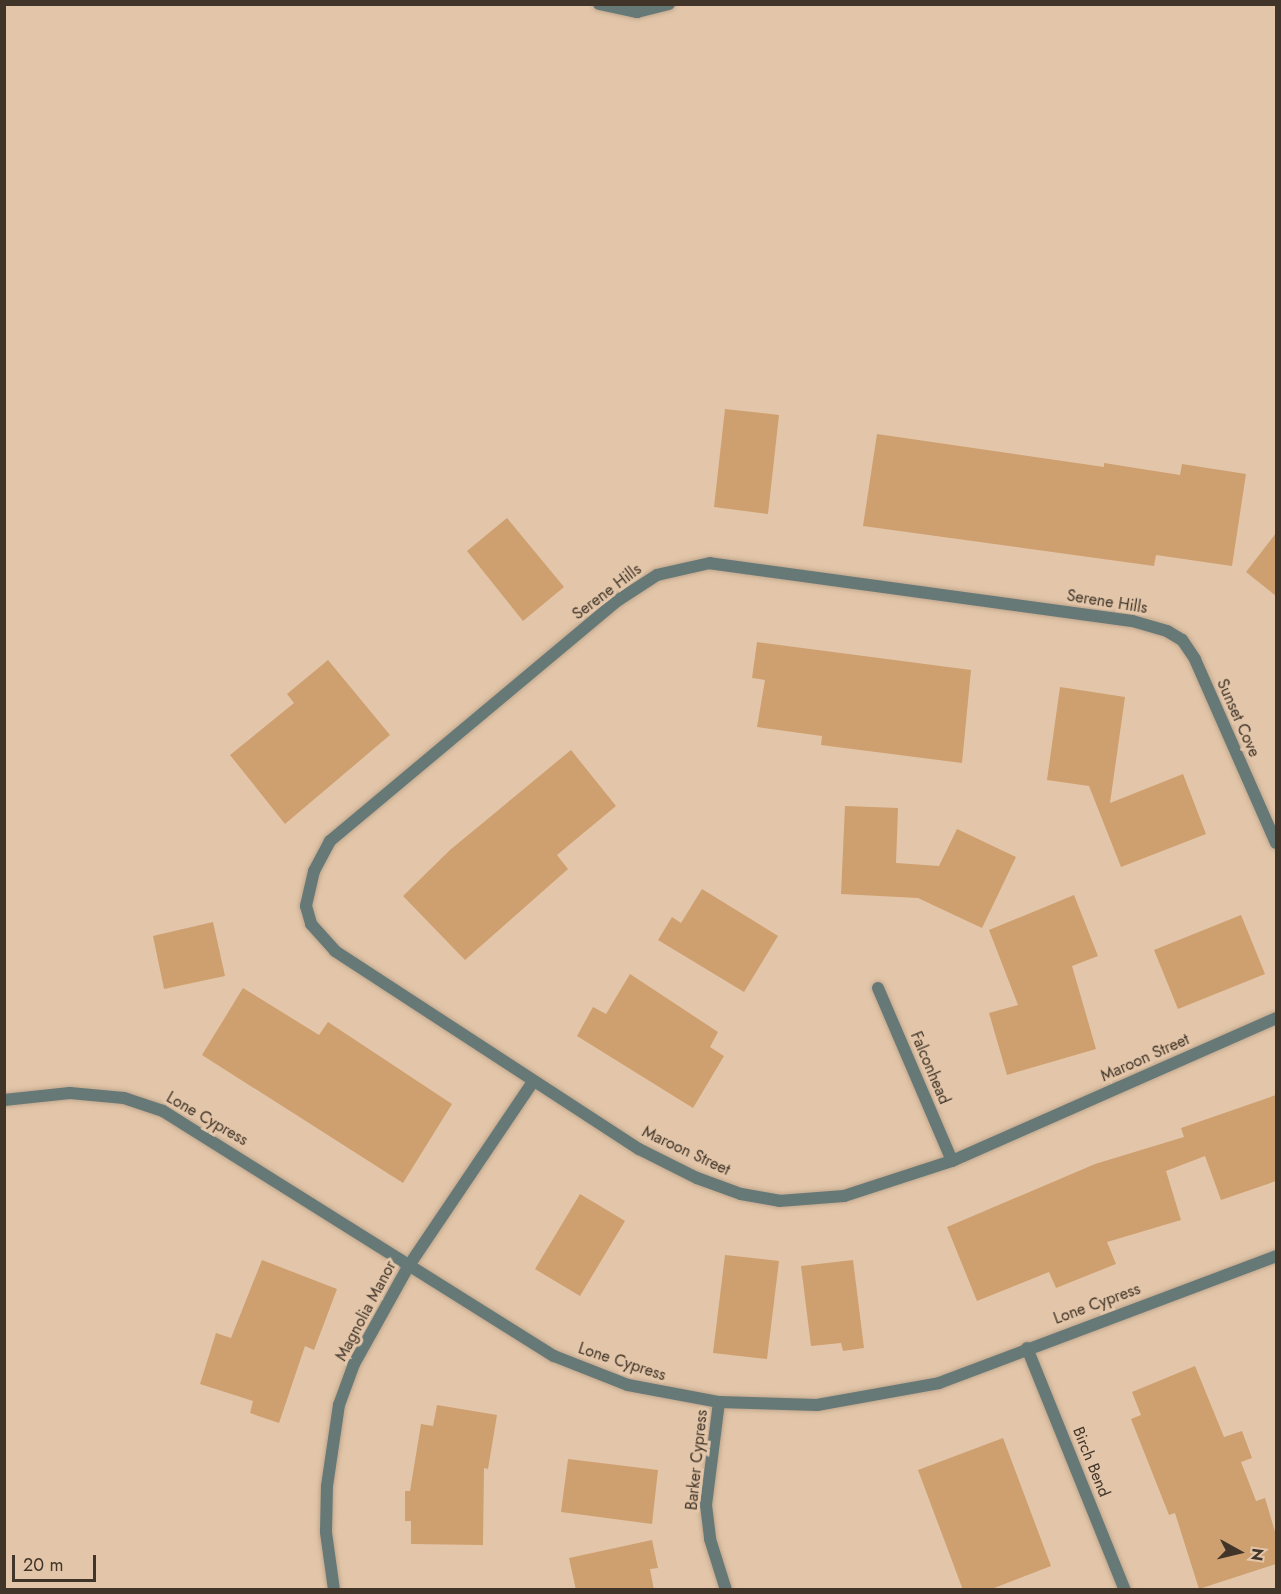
<!DOCTYPE html>
<html>
<head>
<meta charset="utf-8">
<style>
	body { margin:0 }
	#map { position:relative; width:1281px; height:1594px; overflow:hidden; background:#e3c6a9; font-family:Jost,sans-serif }
	div>[style] { position:absolute }
	.building>* { inset:0; background:#ce9f6f }
	.roads { filter:drop-shadow(0 0 2px #bfa68d) drop-shadow(0 0 2px #bfa68d) }
	.service>* { height:12px; margin:-6px; padding:0 6px; transform-origin:6px; border-radius:6px; background:#667977 }
	.minor>* { height:12px; margin:-6px; padding:0 6px; transform-origin:6px; border-radius:6px; background:#667977 }
	span { translate:-50% -50%; white-space:nowrap; text-align:center; line-height:1.15; -webkit-text-stroke:6px #e3c6a9; paint-order:stroke }
	.street-label { font-size:16px; color:#41352a }
	.frame { position:absolute; inset:0; border:6px solid #41352a; pointer-events:none }
	.north { position:absolute; left:1209px; top:1522px; width:60px; height:60px; -webkit-text-stroke:4px #e3c6a9; paint-order:stroke; rotate:98deg; font-size:16px; font-weight:700; line-height:24px; text-align:center; color:#41352a }
	.north::after { content:''; display:block; margin:auto; width:21px; height:27px; background:#41352a; clip-path:polygon(50% 0,100% 100%,50% 72%,0 100%) }
	.scale { position:absolute; left:12px; top:1555px; width:84px; height:27px; box-sizing:border-box; border:3px solid #41352a; border-top:0; padding-left:8px; font-size:18px; line-height:21px; white-space:nowrap; color:#41352a; -webkit-text-stroke:4px #e3c6a9; paint-order:stroke }
</style>
</head>
<body>
<div id="map">
	<div class="building">
		<i style="clip-path:polygon(725px 409px,779px 415px,768px 514px,714px 507px)"></i>
		<i style="clip-path:polygon(877px 434px,1104px 467px,1104px 463px,1180px 475px,1182px 464px,1246px 474px,1232px 566px,1156px 555px,1154px 566px,863px 526px)"></i>
		<i style="clip-path:polygon(507px 518px,564px 587px,523px 621px,467px 551px)"></i>
		<i style="clip-path:polygon(1276px 533px,1276px 596px,1246px 572px)"></i>
		<i style="clip-path:polygon(757px 642px,971px 670px,962px 763px,821px 745px,822px 736px,757px 727px,765px 680px,752px 678px)"></i>
		<i style="clip-path:polygon(328px 660px,390px 735px,285px 824px,230px 755px,294px 703px,287px 694px)"></i>
		<i style="clip-path:polygon(1060px 687px,1125px 697px,1110px 803px,1183px 774px,1206px 834px,1121px 867px,1089px 786px,1047px 780px)"></i>
		<i style="clip-path:polygon(571px 750px,616px 806px,557px 855px,568px 869px,465px 960px,403px 896px,450px 850px)"></i>
		<i style="clip-path:polygon(845px 806px,898px 808px,896px 863px,939px 866px,957px 829px,1016px 857px,982px 928px,918px 898px,841px 894px)"></i>
		<i style="clip-path:polygon(702px 889px,778px 936px,744px 992px,658px 940px,672px 917px,681px 923px)"></i>
		<i style="clip-path:polygon(1074px 895px,1098px 956px,1072px 966px,1096px 1049px,1007px 1075px,989px 1013px,1018px 1005px,989px 930px)"></i>
		<i style="clip-path:polygon(1241px 915px,1265px 974px,1178px 1009px,1154px 950px)"></i>
		<i style="clip-path:polygon(213px 922px,225px 976px,164px 989px,153px 936px)"></i>
		<i style="clip-path:polygon(630px 974px,718px 1032px,710px 1047px,724px 1056px,693px 1108px,577px 1036px,593px 1007px,606px 1014px)"></i>
		<i style="clip-path:polygon(243px 988px,319px 1035px,328px 1022px,452px 1104px,403px 1183px,202px 1055px)"></i>
		<i style="clip-path:polygon(1276px 1095px,1276px 1181px,1221px 1200px,1205px 1156px,1166px 1171px,1181px 1220px,1107px 1242px,1116px 1264px,1056px 1288px,1049px 1272px,977px 1301px,947px 1227px,1095px 1164px,1184px 1137px,1181px 1128px)"></i>
		<i style="clip-path:polygon(580px 1194px,625px 1221px,580px 1296px,535px 1269px)"></i>
		<i style="clip-path:polygon(725px 1255px,779px 1261px,767px 1359px,713px 1353px)"></i>
		<i style="clip-path:polygon(262px 1260px,337px 1289px,314px 1350px,305px 1346px,279px 1423px,250px 1413px,253px 1401px,200px 1384px,216px 1333px,231px 1338px)"></i>
		<i style="clip-path:polygon(853px 1260px,864px 1348px,843px 1351px,841px 1343px,811px 1346px,801px 1266px)"></i>
		<i style="clip-path:polygon(1195px 1366px,1224px 1437px,1242px 1431px,1252px 1458px,1241px 1462px,1256px 1501px,1265px 1498px,1276px 1535px,1276px 1564px,1199px 1589px,1175px 1513px,1169px 1515px,1131px 1419px,1141px 1415px,1132px 1392px)"></i>
		<i style="clip-path:polygon(437px 1405px,497px 1415px,488px 1469px,484px 1468px,483px 1545px,411px 1544px,411px 1521px,405px 1521px,405px 1491px,410px 1491px,421px 1424px,433px 1426px)"></i>
		<i style="clip-path:polygon(1003px 1438px,1051px 1566px,989px 1590px,963px 1590px,918px 1470px)"></i>
		<i style="clip-path:polygon(568px 1459px,658px 1470px,652px 1524px,561px 1512px)"></i>
		<i style="clip-path:polygon(652px 1540px,658px 1568px,650px 1569px,654px 1590px,576px 1590px,569px 1558px)"></i>
	</div>
	<div class="roads">
		<div class="service">
			<i style="left:599px;top:4px;width:39px;rotate:12deg"></i>
			<i style="left:637px;top:12px;width:33px;rotate:-14deg"></i>
		</div>
		<div class="minor">
			<i style="left:1276px;top:843px;width:201px;rotate:-113.8deg"></i>
			<i style="left:1195px;top:659px;width:23px;rotate:-124deg"></i>
			<i style="left:1182px;top:640px;width:17px;rotate:-149deg"></i>
			<i style="left:1167px;top:631px;width:36px;rotate:-164deg"></i>
			<i style="left:1132px;top:621px;width:426px;rotate:-172.2deg"></i>
			<i style="left:710px;top:563px;width:54px;rotate:167.2deg"></i>
			<i style="left:657px;top:575px;width:48px;rotate:147deg"></i>
			<i style="left:617px;top:601px;width:374px;rotate:140.1deg"></i>
			<i style="left:330px;top:841px;width:34px;rotate:118deg"></i>
			<i style="left:314px;top:871px;width:36px;rotate:103deg"></i>
			<i style="left:306px;top:906px;width:19px;rotate:74deg"></i>
			<i style="left:311px;top:924px;width:36px;rotate:48deg"></i>
			<i style="left:335px;top:951px;width:363px;rotate:33.1deg"></i>
			<i style="left:639px;top:1149px;width:65px;rotate:26.6deg"></i>
			<i style="left:697px;top:1178px;width:47px;rotate:20deg"></i>
			<i style="left:741px;top:1194px;width:39px;rotate:10deg"></i>
			<i style="left:779px;top:1201px;width:65px;rotate:-4.4deg"></i>
			<i style="left:844px;top:1196px;width:114px;rotate:-18deg"></i>
			<i style="left:952px;top:1161px;width:354px;rotate:-23.8deg"></i>
			<i style="left:878px;top:988px;width:188px;rotate:66.8deg"></i>
			<i style="left:4px;top:1100px;width:66px;rotate:-6.1deg"></i>
			<i style="left:70px;top:1093px;width:54px;rotate:5.3deg"></i>
			<i style="left:124px;top:1098px;width:41px;rotate:18.4deg"></i>
			<i style="left:163px;top:1111px;width:461px;rotate:32.1deg"></i>
			<i style="left:554px;top:1356px;width:79px;rotate:21.4deg"></i>
			<i style="left:628px;top:1385px;width:93px;rotate:10.6deg"></i>
			<i style="left:719px;top:1402px;width:98px;rotate:1.8deg"></i>
			<i style="left:817px;top:1405px;width:124px;rotate:-10.2deg"></i>
			<i style="left:939px;top:1383px;width:360px;rotate:-20.6deg"></i>
			<i style="left:1027px;top:1348px;width:261px;rotate:68deg"></i>
			<i style="left:719px;top:1402px;width:104px;rotate:97.2deg"></i>
			<i style="left:706px;top:1505px;width:34px;rotate:83deg"></i>
			<i style="left:710px;top:1539px;width:53px;rotate:72.6deg"></i>
			<i style="left:334px;top:1590px;width:59px;rotate:-97.9deg"></i>
			<i style="left:326px;top:1532px;width:46px;rotate:-88.8deg"></i>
			<i style="left:327px;top:1486px;width:82px;rotate:-81.6deg"></i>
			<i style="left:339px;top:1405px;width:44px;rotate:-69.9deg"></i>
			<i style="left:354px;top:1364px;width:111px;rotate:-60.9deg"></i>
			<i style="left:408px;top:1267px;width:223px;rotate:-56deg"></i>
		</div>
	</div>
	<div class="street-label">
		<span style="left:607px;top:592px;rotate:-37deg">Serene Hills</span>
		<span style="left:1107px;top:602px;rotate:9deg">Serene Hills</span>
		<span style="left:1238px;top:718px;rotate:66deg">Sunset Cove</span>
		<span style="left:1145px;top:1058px;rotate:-24deg">Maroon Street</span>
		<span style="left:930px;top:1068px;rotate:67deg">Falconhead</span>
		<span style="left:207px;top:1119px;rotate:30deg">Lone Cypress</span>
		<span style="left:686px;top:1151px;rotate:25deg">Maroon Street</span>
		<span style="left:1097px;top:1304px;rotate:-20deg">Lone Cypress</span>
		<span style="left:366px;top:1311px;rotate:-62deg">Magnolia Manor</span>
		<span style="left:622px;top:1362px;rotate:18deg">Lone Cypress</span>
		<span style="left:697px;top:1460px;rotate:-84deg">Barker Cypress</span>
		<span style="left:1091px;top:1462px;rotate:68deg">Birch Bend</span>
	</div>
	<div class="frame"></div>
	<div class="north">N</div>
	<div class="scale">20 m</div>
</div>
</body>
</html>
